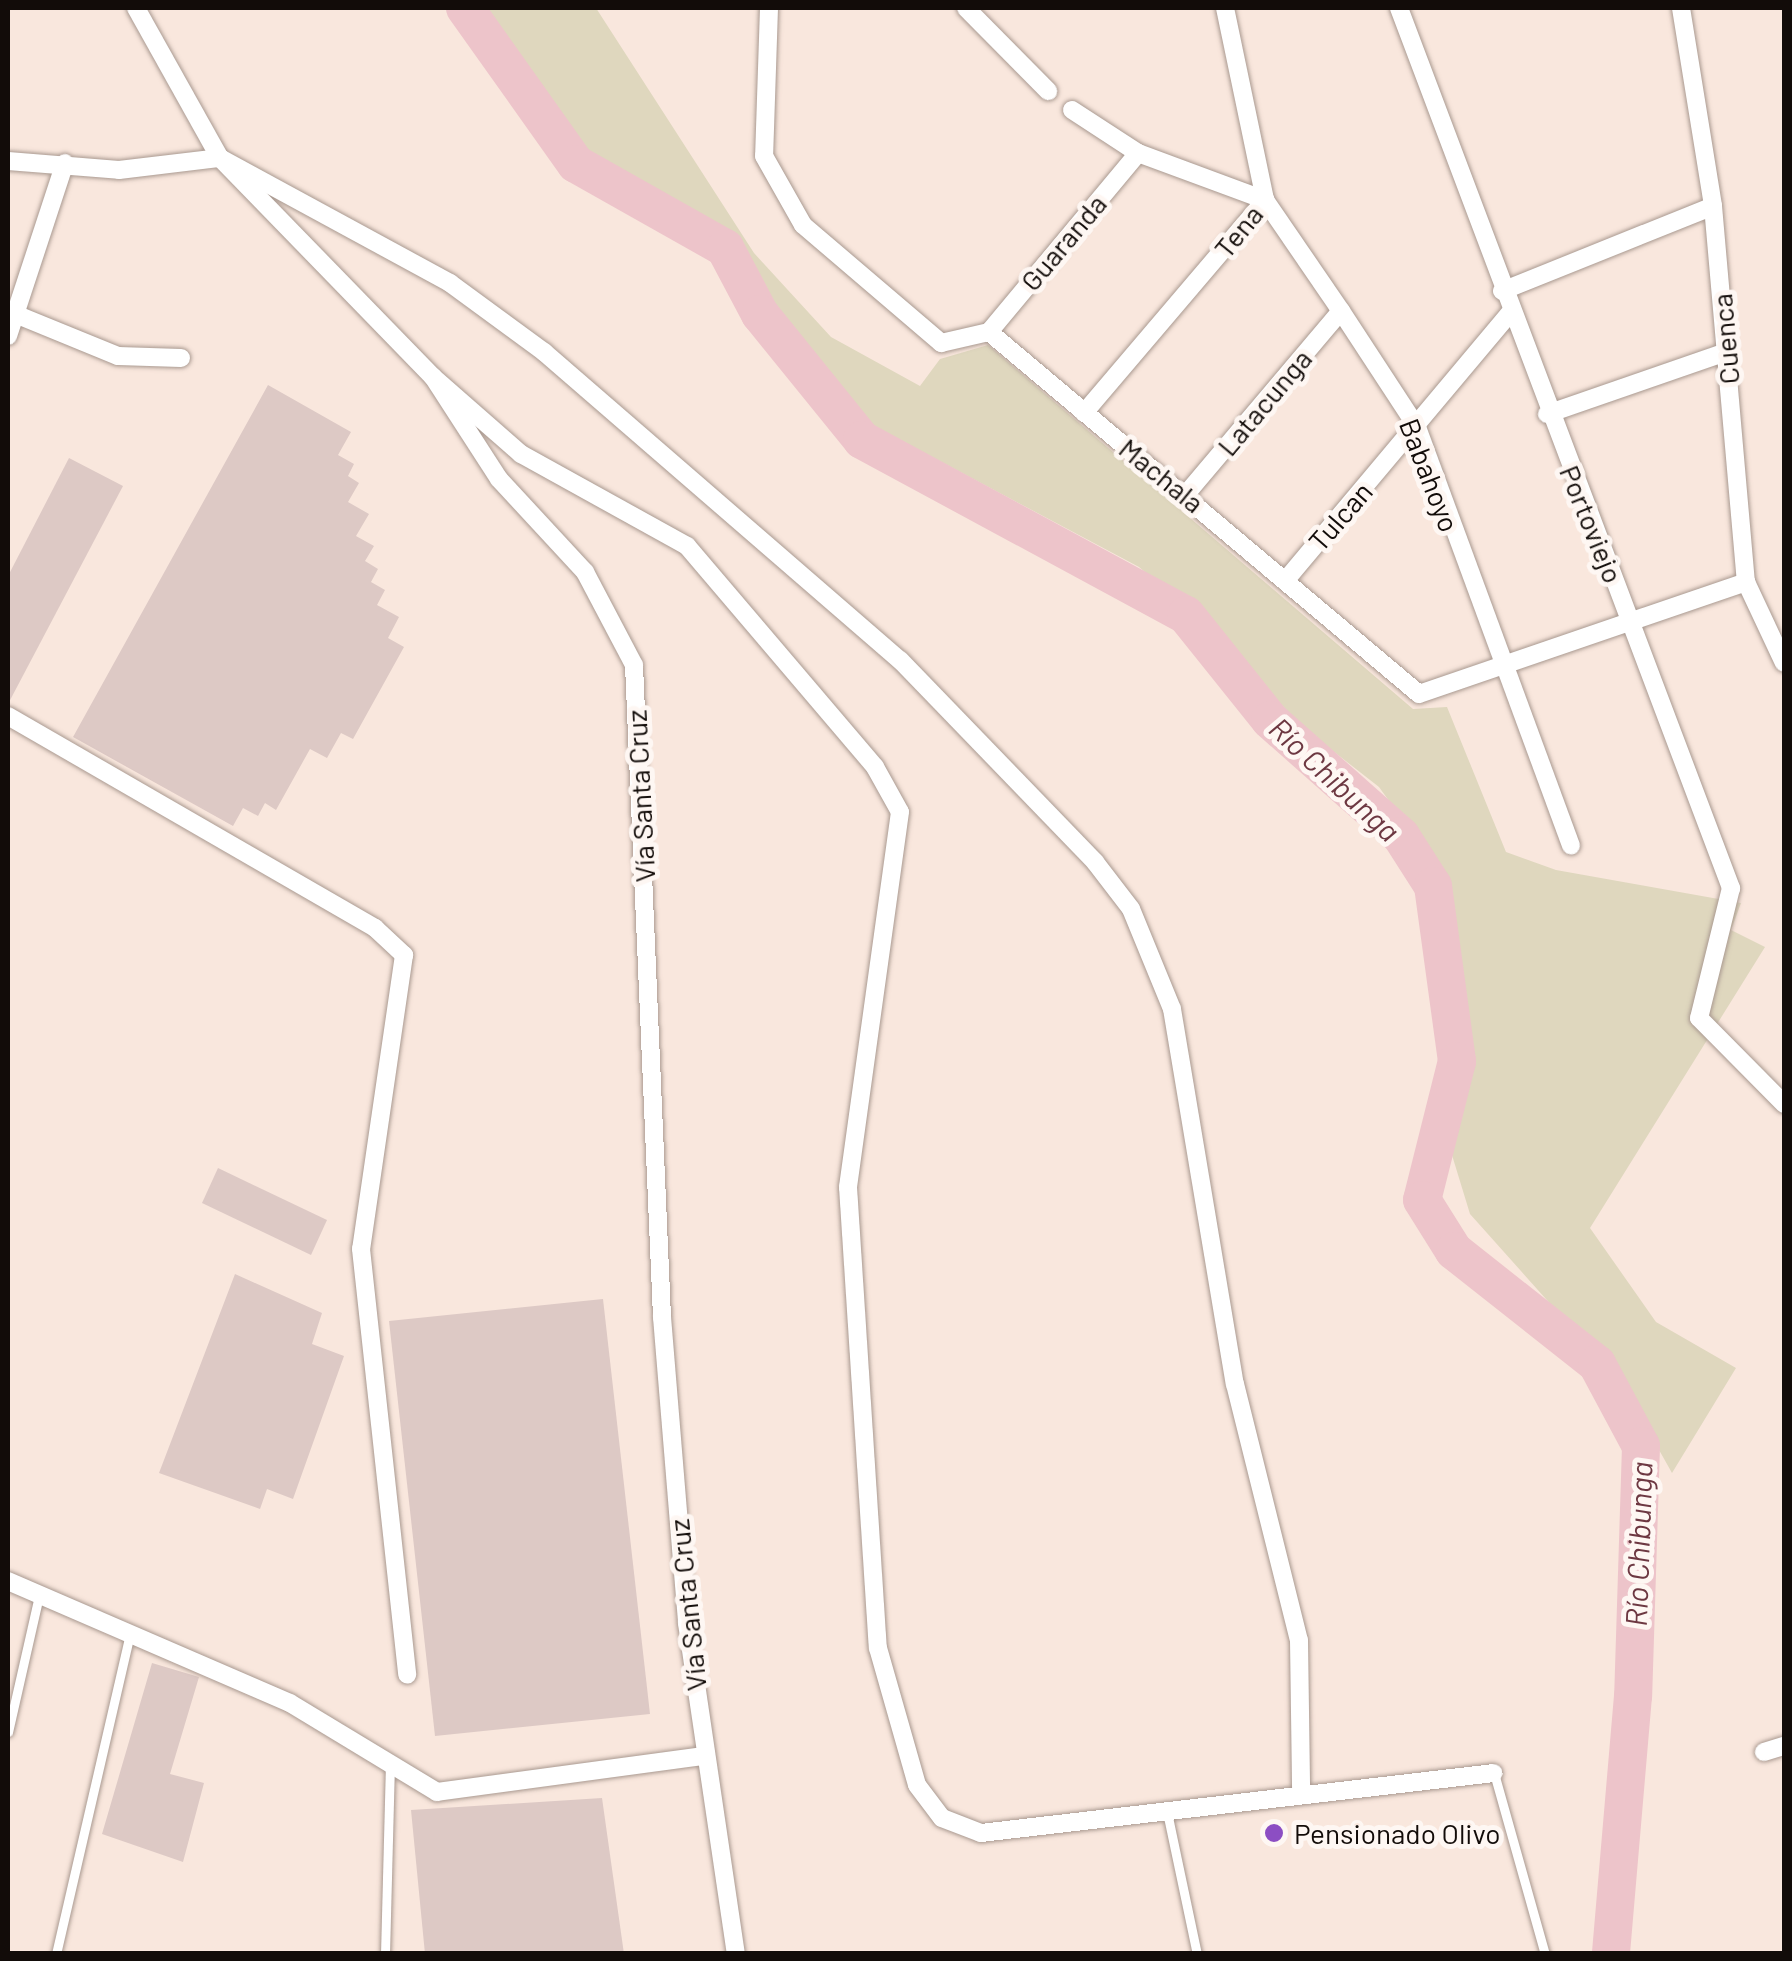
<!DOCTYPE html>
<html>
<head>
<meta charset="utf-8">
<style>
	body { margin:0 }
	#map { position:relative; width:1792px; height:1961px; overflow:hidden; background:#f9e7dd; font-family:Barlow,sans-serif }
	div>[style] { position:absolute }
	.green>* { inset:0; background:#dfd7be }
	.river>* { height:38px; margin:-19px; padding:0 19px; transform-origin:19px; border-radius:19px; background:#edc4ca }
	.building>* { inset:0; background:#ddc9c5 }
	.roads { filter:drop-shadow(0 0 2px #a99990) drop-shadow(0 0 2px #a99990) }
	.lane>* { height:9px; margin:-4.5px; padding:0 4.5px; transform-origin:4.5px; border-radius:4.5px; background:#fff }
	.street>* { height:18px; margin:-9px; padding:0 9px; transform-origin:9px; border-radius:9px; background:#fff }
	.dots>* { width:28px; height:28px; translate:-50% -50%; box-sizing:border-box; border:5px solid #fef7f3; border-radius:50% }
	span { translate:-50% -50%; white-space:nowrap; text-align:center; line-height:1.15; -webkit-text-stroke:10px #fef7f3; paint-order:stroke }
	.street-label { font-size:28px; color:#120c09 }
	.poi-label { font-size:28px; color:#120c09 }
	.left { translate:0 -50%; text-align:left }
	.water-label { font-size:30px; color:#6d3842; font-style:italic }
	.frame { position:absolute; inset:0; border:10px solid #120c09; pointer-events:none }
</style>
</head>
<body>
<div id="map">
	<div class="green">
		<i style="clip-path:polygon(481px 8px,596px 8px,754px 253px,831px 337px,920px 386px,940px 359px,988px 345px,1413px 709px,1447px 707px,1506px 852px,1556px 870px,1741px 903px,1731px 930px,1765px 947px,1590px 1228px,1656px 1322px,1736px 1368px,1672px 1473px,1622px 1384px,1470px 1214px,1448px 1142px,1462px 1029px,1459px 938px,1436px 866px,1379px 787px,1301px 726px,1211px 628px,1139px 567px,853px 415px,694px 216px,577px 145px)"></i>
	</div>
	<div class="river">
		<i style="left:465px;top:8px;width:191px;rotate:54.6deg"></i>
		<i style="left:576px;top:164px;width:171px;rotate:29.4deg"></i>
		<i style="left:725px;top:248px;width:75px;rotate:62.1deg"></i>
		<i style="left:760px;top:314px;width:162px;rotate:51deg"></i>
		<i style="left:862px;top:440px;width:368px;rotate:28.4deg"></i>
		<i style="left:1186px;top:615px;width:134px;rotate:51.3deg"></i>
		<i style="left:1270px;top:720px;width:175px;rotate:41.5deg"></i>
		<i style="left:1401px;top:836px;width:59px;rotate:57.4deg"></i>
		<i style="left:1433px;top:886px;width:177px;rotate:82.2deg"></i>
		<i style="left:1457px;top:1061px;width:143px;rotate:104.1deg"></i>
		<i style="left:1422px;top:1200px;width:60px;rotate:57.9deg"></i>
		<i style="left:1454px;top:1251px;width:182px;rotate:38.3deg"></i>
		<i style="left:1597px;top:1364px;width:93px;rotate:61.8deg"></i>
		<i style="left:1641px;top:1446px;width:250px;rotate:91.8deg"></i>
		<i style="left:1633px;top:1696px;width:259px;rotate:94.9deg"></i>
	</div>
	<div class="building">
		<i style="clip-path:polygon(268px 385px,351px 432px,338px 455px,354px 464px,348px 476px,359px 483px,348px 502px,369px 514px,356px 536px,374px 546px,365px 561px,378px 569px,371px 582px,385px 590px,377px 605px,399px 617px,388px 638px,404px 647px,353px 739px,341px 733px,327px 758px,310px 749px,276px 810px,265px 803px,258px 816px,243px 808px,233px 826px,73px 737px)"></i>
		<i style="clip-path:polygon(69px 458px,123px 486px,8px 704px,8px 576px)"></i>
		<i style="clip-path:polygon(218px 1168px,327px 1220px,311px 1255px,202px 1203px)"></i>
		<i style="clip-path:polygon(235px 1274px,322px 1313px,312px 1344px,344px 1356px,293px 1499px,267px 1489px,260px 1509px,159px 1473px)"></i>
		<i style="clip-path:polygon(603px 1299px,650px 1714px,435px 1736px,389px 1321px)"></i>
		<i style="clip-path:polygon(152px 1663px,199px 1677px,170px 1774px,204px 1783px,183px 1862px,102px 1834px)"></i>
		<i style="clip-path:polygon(602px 1798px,624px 1954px,425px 1954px,411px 1810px)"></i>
	</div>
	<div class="roads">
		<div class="lane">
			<i style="left:8px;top:1732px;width:140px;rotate:-77.2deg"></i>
			<i style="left:1494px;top:1773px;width:188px;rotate:74.3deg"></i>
			<i style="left:1167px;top:1812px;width:145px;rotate:78.1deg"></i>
			<i style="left:56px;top:1954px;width:328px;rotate:-77deg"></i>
			<i style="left:385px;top:1954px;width:188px;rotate:-88.5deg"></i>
		</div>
		<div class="street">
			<i style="left:136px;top:8px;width:172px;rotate:60.8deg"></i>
			<i style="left:220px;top:158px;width:305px;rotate:45.8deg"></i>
			<i style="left:433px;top:377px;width:121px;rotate:57.1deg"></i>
			<i style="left:499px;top:479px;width:127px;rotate:47.2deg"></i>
			<i style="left:585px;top:572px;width:105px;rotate:62.2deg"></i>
			<i style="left:634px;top:665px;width:653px;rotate:87.54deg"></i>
			<i style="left:662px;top:1317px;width:307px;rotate:85.3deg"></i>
			<i style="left:687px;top:1623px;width:335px;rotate:81.6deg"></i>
			<i style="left:769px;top:8px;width:148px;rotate:91.9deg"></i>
			<i style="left:764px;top:156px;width:79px;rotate:60.5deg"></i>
			<i style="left:803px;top:225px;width:182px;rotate:40.5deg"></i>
			<i style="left:941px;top:343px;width:49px;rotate:-12.9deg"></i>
			<i style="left:989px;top:332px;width:562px;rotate:40.09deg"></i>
			<i style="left:1419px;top:694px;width:346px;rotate:-18.9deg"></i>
			<i style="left:966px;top:8px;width:117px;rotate:45.3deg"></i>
			<i style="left:1225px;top:8px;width:196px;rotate:78.2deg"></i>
			<i style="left:1399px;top:8px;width:941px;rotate:69.33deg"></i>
			<i style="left:1731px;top:888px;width:134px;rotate:103.8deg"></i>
			<i style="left:1699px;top:1018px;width:121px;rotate:45.3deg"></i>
			<i style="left:1681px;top:8px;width:201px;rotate:80.8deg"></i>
			<i style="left:1713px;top:206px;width:377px;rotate:85deg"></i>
			<i style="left:1746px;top:582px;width:89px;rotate:64.9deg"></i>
			<i style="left:1072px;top:110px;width:79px;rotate:33.1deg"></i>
			<i style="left:1138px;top:153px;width:135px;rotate:20.3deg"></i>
			<i style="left:1265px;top:200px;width:135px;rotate:55.6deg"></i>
			<i style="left:1341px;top:311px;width:139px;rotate:56.8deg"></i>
			<i style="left:1417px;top:427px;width:446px;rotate:69.8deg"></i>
			<i style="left:8px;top:161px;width:111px;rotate:4.6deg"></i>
			<i style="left:119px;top:170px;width:102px;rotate:-6.8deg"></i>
			<i style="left:220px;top:158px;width:262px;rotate:28.5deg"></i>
			<i style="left:450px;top:283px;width:117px;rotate:36.3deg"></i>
			<i style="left:544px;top:352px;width:471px;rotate:40.9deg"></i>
			<i style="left:900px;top:660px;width:281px;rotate:46deg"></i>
			<i style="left:1095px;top:862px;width:59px;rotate:52.5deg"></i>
			<i style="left:1131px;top:909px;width:108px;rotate:67.7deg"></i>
			<i style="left:1172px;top:1009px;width:380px;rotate:80.5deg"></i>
			<i style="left:1235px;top:1384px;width:264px;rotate:76deg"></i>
			<i style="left:1299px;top:1640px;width:152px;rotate:89.2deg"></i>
			<i style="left:1502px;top:291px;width:227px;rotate:-21.9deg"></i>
			<i style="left:20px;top:316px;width:106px;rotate:22.2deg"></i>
			<i style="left:118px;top:356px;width:63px;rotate:1.8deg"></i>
			<i style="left:989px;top:332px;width:233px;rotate:-50.2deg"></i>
			<i style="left:8px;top:336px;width:182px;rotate:-71.8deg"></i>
			<i style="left:433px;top:377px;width:117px;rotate:41.2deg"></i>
			<i style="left:521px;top:454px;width:190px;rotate:29deg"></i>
			<i style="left:687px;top:546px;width:290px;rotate:49.6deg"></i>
			<i style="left:875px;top:767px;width:51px;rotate:60.9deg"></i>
			<i style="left:900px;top:812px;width:379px;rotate:97.9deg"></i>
			<i style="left:848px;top:1187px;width:462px;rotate:86.3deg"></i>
			<i style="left:878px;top:1648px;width:142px;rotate:74.1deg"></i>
			<i style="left:917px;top:1785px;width:41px;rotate:52.9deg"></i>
			<i style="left:942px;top:1818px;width:42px;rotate:21deg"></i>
			<i style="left:981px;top:1833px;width:516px;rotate:-6.67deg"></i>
			<i style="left:1084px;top:413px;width:280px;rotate:-49.6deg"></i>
			<i style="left:1547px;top:414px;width:189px;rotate:-19.1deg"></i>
			<i style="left:1187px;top:493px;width:238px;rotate:-49.8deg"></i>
			<i style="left:1285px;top:581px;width:350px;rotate:-50deg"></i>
			<i style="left:8px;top:716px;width:424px;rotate:30deg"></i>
			<i style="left:375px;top:928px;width:40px;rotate:43deg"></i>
			<i style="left:404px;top:955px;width:297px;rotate:98.3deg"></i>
			<i style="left:361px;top:1249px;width:428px;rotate:83.8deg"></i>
			<i style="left:8px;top:1581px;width:307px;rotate:23.4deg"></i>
			<i style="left:290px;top:1703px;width:172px;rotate:31.2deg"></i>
			<i style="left:437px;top:1792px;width:268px;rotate:-7.7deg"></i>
			<i style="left:1764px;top:1752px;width:21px;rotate:-17deg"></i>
		</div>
	</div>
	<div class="dots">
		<i style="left:1274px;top:1833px;background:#8c4ec3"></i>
	</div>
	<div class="street-label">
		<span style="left:1238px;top:231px;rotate:-51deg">Tena</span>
		<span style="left:1063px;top:242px;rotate:-50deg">Guaranda</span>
		<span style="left:1725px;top:339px;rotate:-95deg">Cuenca</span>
		<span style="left:1264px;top:402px;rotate:-50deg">Latacunga</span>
		<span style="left:1162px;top:475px;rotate:39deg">Machala</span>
		<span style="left:1430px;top:475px;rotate:69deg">Babahoyo</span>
		<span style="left:1340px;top:516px;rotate:-49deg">Tulcan</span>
		<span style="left:1592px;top:524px;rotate:68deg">Portoviejo</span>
		<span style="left:640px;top:796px;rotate:-93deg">Vía Santa Cruz</span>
		<span style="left:687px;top:1605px;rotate:-96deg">Vía Santa Cruz</span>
	</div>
	<div class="poi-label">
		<span class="left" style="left:1294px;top:1833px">Pensionado Olivo</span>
	</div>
	<div class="water-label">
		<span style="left:1335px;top:779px;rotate:43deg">Río Chibunga</span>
		<span style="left:1638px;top:1544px;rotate:-88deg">Río Chibunga</span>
	</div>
	<div class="frame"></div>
</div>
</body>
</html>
